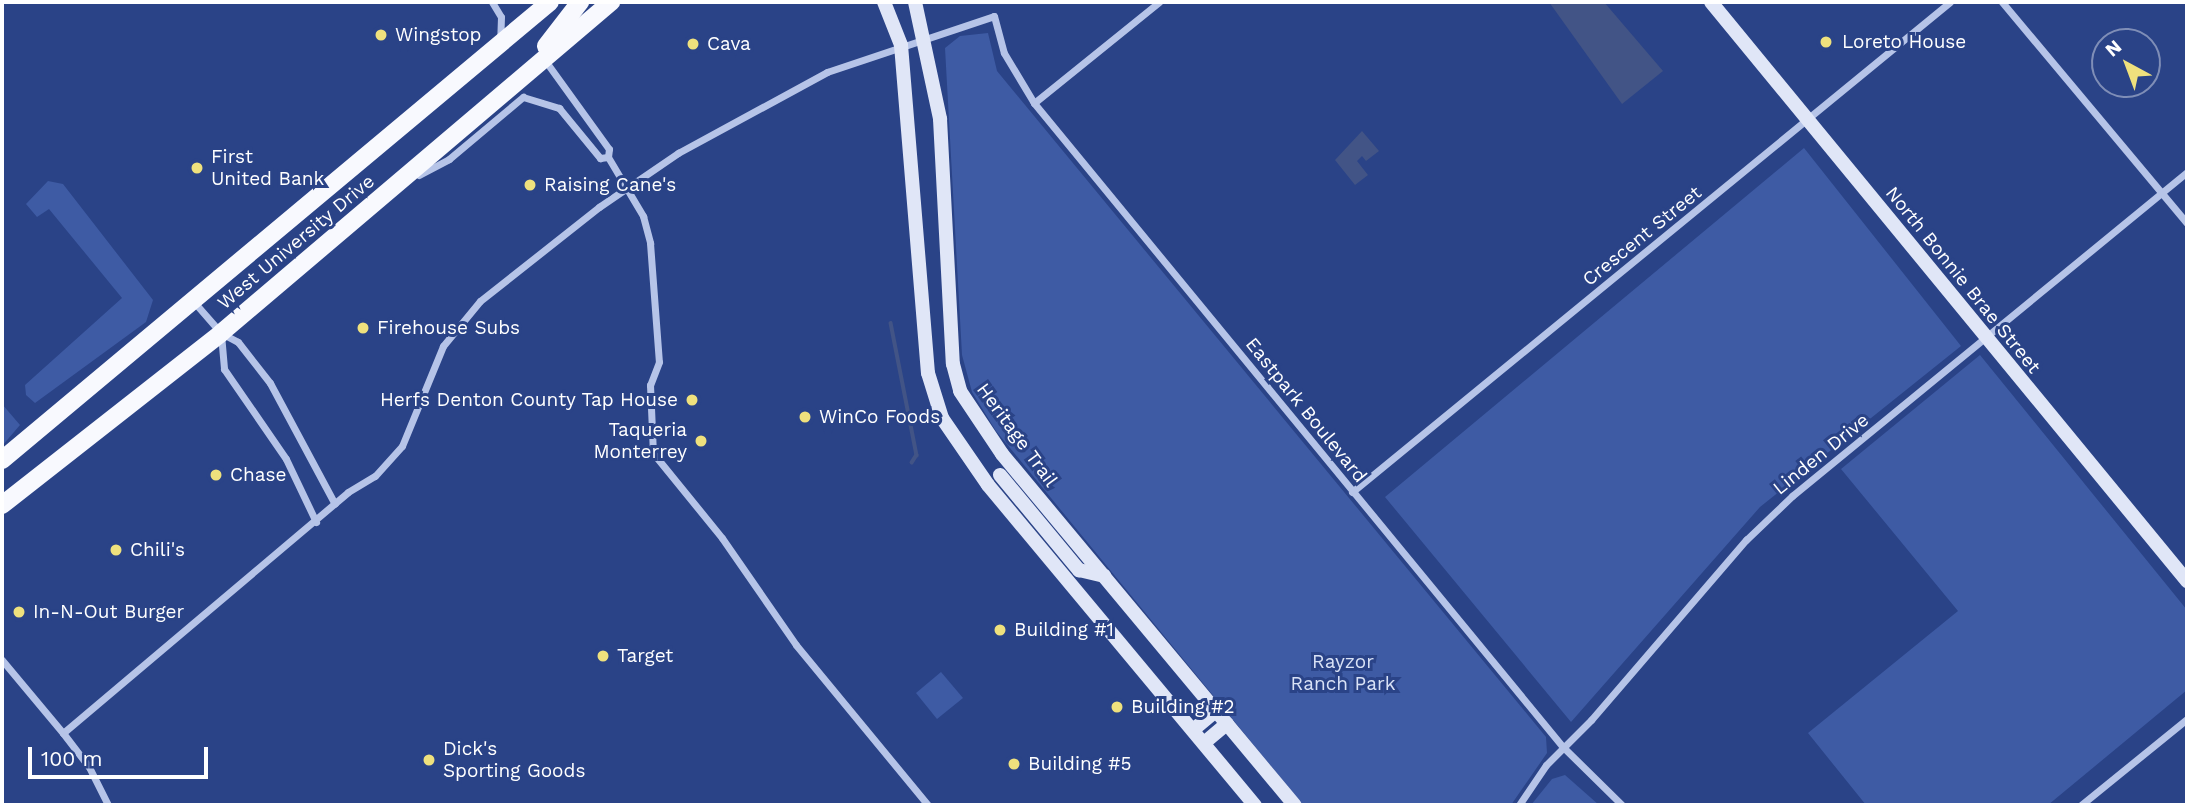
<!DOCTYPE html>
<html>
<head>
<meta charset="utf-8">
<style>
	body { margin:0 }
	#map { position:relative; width:2189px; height:807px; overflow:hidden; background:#2a4387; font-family:"Work Sans",sans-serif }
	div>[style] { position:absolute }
	.green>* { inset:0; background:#3e5ba4 }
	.water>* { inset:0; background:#425486 }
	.stream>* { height:3.5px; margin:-1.75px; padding:0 1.75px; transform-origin:1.75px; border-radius:1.75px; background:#425486 }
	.street>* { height:7px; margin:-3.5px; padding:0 3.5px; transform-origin:3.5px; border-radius:3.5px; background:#b6c4e8 }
	.secondary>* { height:14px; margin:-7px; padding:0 7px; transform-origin:7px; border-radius:7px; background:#e0e6f7 }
	.primary>* { height:18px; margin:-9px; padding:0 9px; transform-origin:9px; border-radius:9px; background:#f8f9fe }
	.dots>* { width:19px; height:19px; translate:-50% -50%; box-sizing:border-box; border:4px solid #2a4387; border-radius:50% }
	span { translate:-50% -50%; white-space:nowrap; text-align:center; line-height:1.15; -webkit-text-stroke:6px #2a4387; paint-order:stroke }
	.poi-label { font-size:19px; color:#fff }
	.left { translate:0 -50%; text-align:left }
	.right { translate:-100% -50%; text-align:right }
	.street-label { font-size:19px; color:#fff }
	.park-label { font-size:19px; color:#d9e2f6 }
	.frame { position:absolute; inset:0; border:4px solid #fff; pointer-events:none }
	.north { position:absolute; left:2091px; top:28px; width:70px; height:70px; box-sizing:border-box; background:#2a4387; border:2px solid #7f8eb7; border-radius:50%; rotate:319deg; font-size:19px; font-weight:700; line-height:28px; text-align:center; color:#fff }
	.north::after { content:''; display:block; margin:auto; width:24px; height:32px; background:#efe17d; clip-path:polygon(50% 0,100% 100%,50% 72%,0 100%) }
	.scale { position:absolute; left:28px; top:747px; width:180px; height:32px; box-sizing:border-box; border:4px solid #fff; border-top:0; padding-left:9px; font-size:21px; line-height:24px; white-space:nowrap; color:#fff; -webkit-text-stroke:5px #2a4387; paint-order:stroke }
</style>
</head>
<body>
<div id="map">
	<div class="green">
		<i style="clip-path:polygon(988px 33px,997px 71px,1546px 737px,1547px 753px,1511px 805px,1303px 805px,996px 431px,972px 392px,962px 355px,945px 48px,960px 36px)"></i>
		<i style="clip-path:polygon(1804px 148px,1961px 346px,1760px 507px,1571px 722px,1385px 497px)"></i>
		<i style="clip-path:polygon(48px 181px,63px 184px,153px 300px,146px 322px,35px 403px,26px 395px,25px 385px,122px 298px,49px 209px,37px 217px,26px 204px)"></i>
		<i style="clip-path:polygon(1980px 355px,2187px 610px,2187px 690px,2048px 805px,1866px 805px,1808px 733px,1958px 611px,1841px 469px)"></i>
		<i style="clip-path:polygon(2px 404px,20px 425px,2px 446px)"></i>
		<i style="clip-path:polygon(941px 672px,963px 698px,937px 719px,916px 693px)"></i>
		<i style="clip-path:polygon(1565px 775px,1599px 805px,1531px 805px,1552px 779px)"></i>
	</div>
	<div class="water">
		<i style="clip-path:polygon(1549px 2px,1604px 2px,1663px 71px,1622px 104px)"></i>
		<i style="clip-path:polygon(1362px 131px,1379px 151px,1366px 161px,1362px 156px,1357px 161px,1368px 175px,1355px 185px,1335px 160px)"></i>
	</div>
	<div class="stream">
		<i style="left:891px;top:323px;width:135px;rotate:78.9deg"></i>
		<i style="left:917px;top:455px;width:9px;rotate:122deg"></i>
	</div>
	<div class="street">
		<i style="left:492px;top:2px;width:17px;rotate:59deg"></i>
		<i style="left:501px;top:17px;width:23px;rotate:92deg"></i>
		<i style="left:2002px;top:2px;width:288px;rotate:50.1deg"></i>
		<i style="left:544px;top:59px;width:111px;rotate:54.2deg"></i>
		<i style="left:609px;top:149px;width:8px;rotate:97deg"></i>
		<i style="left:608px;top:157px;width:69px;rotate:59.3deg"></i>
		<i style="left:643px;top:216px;width:28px;rotate:75deg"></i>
		<i style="left:650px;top:243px;width:119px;rotate:85.7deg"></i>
		<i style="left:659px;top:362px;width:25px;rotate:111deg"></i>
		<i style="left:650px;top:385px;width:68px;rotate:87.5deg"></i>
		<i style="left:653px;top:453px;width:109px;rotate:50.9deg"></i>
		<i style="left:722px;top:538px;width:130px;rotate:55.3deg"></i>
		<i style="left:796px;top:645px;width:207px;rotate:50.5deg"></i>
		<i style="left:1034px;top:103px;width:161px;rotate:-38.9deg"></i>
		<i style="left:419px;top:175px;width:34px;rotate:-28deg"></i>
		<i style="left:449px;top:159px;width:97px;rotate:-40deg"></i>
		<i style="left:523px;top:97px;width:38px;rotate:17deg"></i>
		<i style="left:559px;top:108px;width:65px;rotate:50.6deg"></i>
		<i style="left:600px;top:158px;width:8px;rotate:-7deg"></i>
		<i style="left:194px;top:302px;width:41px;rotate:48.9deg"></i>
		<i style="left:221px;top:333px;width:19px;rotate:28deg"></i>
		<i style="left:238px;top:342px;width:52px;rotate:52deg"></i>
		<i style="left:270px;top:383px;width:137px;rotate:61.8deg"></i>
		<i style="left:221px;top:334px;width:35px;rotate:85deg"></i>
		<i style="left:224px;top:369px;width:109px;rotate:55.4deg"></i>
		<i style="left:286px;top:459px;width:70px;rotate:64.5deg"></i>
		<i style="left:1352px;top:492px;width:773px;rotate:-39.33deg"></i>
		<i style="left:2px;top:660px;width:95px;rotate:50.1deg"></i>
		<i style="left:63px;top:733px;width:373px;rotate:-40.2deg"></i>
		<i style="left:348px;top:492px;width:31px;rotate:-31deg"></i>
		<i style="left:375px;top:476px;width:40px;rotate:-48deg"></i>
		<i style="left:402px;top:446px;width:108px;rotate:-67.7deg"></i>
		<i style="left:443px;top:346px;width:58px;rotate:-50.6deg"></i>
		<i style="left:480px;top:301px;width:152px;rotate:-38.3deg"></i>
		<i style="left:599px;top:207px;width:96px;rotate:-34.4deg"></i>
		<i style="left:678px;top:153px;width:170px;rotate:-28.5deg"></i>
		<i style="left:827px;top:72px;width:176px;rotate:-18.5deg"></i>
		<i style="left:994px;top:16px;width:38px;rotate:75deg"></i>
		<i style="left:1004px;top:53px;width:58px;rotate:59deg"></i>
		<i style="left:1034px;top:103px;width:833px;rotate:50.6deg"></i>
		<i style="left:1563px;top:747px;width:83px;rotate:44.5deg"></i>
		<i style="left:63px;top:733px;width:43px;rotate:52.6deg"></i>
		<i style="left:89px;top:767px;width:42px;rotate:63.4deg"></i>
		<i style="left:1519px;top:805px;width:48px;rotate:-56deg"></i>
		<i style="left:1546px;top:765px;width:64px;rotate:-45deg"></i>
		<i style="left:1591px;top:720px;width:238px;rotate:-49.3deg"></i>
		<i style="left:1746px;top:540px;width:64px;rotate:-43.7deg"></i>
		<i style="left:1792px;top:496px;width:511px;rotate:-39.36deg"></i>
		<i style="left:2081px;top:805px;width:136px;rotate:-39.1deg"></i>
	</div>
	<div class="secondary">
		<i style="left:884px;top:2px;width:46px;rotate:68.4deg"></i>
		<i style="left:901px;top:45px;width:329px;rotate:85.3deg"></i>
		<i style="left:928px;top:373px;width:47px;rotate:72.7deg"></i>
		<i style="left:942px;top:418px;width:81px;rotate:55.5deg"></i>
		<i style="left:988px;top:485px;width:417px;rotate:50.2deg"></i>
		<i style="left:915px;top:2px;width:120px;rotate:77.9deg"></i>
		<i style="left:940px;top:119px;width:245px;rotate:87deg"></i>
		<i style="left:953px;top:364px;width:28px;rotate:75deg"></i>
		<i style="left:960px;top:391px;width:76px;rotate:56.3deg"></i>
		<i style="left:1002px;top:454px;width:457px;rotate:50.2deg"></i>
		<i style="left:1711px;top:2px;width:750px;rotate:50.58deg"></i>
		<i style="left:1000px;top:475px;width:124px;rotate:50.3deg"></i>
		<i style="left:1079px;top:570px;width:26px;rotate:13deg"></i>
		<i style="left:1193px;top:730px;width:30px;rotate:-40deg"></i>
		<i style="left:1204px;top:743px;width:30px;rotate:-40deg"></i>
	</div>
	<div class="primary">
		<i style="left:546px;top:46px;width:56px;rotate:-52.3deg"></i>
		<i style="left:2px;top:460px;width:714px;rotate:-39.89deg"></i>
		<i style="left:2px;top:505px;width:278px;rotate:-38.1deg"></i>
		<i style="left:221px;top:333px;width:512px;rotate:-40.32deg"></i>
	</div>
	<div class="dots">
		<i style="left:381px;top:35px;background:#efe17d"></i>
		<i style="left:1826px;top:42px;background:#efe17d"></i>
		<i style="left:693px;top:44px;background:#efe17d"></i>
		<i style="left:197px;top:168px;background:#efe17d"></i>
		<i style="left:530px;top:185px;background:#efe17d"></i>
		<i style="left:363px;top:328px;background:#efe17d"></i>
		<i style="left:692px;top:400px;background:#efe17d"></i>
		<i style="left:805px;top:417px;background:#efe17d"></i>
		<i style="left:701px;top:441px;background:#efe17d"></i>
		<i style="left:216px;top:475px;background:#efe17d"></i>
		<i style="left:116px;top:550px;background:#efe17d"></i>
		<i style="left:19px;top:612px;background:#efe17d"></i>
		<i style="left:1000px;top:630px;background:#efe17d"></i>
		<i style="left:603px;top:656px;background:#efe17d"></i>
		<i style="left:1117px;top:707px;background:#efe17d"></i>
		<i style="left:429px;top:760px;background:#efe17d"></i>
		<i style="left:1014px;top:764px;background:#efe17d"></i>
	</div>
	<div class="poi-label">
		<span class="left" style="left:395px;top:35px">Wingstop</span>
		<span class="left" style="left:1842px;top:42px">Loreto House</span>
		<span class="left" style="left:707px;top:44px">Cava</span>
		<span class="left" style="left:211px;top:168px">First<br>United Bank</span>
		<span class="left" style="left:544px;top:185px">Raising Cane's</span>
		<span class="left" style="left:377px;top:328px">Firehouse Subs</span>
		<span class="right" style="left:678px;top:400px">Herfs Denton County Tap House</span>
		<span class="left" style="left:819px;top:417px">WinCo Foods</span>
		<span class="right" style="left:687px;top:441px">Taqueria<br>Monterrey</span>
		<span class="left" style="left:230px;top:475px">Chase</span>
		<span class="left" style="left:130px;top:550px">Chili's</span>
		<span class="left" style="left:33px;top:612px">In-N-Out Burger</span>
		<span class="left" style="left:1014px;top:630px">Building #1</span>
		<span class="left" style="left:617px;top:656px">Target</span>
		<span class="left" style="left:1131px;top:707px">Building #2</span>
		<span class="left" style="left:443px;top:760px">Dick's<br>Sporting Goods</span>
		<span class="left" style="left:1028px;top:764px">Building #5</span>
	</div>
	<div class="street-label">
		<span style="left:1642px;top:236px;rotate:-39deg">Crescent Street</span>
		<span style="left:296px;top:242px;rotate:-40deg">West University Drive</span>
		<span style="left:1963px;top:280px;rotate:51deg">North Bonnie Brae Street</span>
		<span style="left:1306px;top:410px;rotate:51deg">Eastpark Boulevard</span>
		<span style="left:1017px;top:435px;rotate:54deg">Heritage Trail</span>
		<span style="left:1821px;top:454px;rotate:-39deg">Linden Drive</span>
	</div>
	<div class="park-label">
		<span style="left:1343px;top:673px">Rayzor<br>Ranch Park</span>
	</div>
	<div class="frame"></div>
	<div class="north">N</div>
	<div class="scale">100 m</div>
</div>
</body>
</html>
